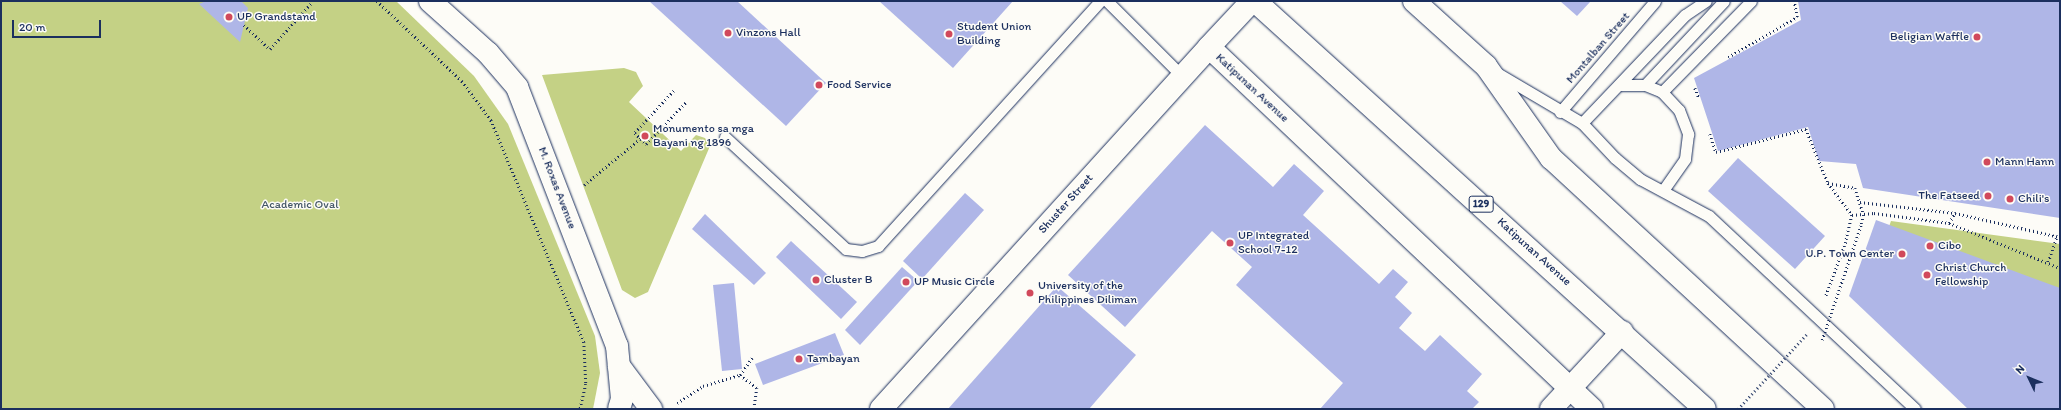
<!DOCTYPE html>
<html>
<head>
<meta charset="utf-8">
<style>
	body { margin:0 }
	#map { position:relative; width:2061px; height:410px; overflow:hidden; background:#fdfcf7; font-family:Itim,sans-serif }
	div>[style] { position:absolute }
	.green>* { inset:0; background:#c4d185 }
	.building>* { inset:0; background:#afb6e7 }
	.path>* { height:2.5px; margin-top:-1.25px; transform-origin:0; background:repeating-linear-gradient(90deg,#1b2f5e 0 1px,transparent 0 4px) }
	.roads { filter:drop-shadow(0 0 1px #1b2f5e) drop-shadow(0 0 1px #1b2f5e) }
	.lane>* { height:11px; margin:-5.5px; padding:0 5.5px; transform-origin:5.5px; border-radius:5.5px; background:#fdfcf7 }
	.street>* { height:22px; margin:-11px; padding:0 11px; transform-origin:11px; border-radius:11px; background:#fdfcf7 }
	.secondary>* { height:22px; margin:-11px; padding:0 11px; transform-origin:11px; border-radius:11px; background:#fdfcf7 }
	.primary>* { height:22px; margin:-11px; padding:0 11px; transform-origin:11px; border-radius:11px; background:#fdfcf7 }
	.path-bridge>* { height:2.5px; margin-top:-1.25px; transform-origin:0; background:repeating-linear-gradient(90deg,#1b2f5e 0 1px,transparent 0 4px) }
	.dots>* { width:11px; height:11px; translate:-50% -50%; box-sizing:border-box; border:2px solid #fdfcf7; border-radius:50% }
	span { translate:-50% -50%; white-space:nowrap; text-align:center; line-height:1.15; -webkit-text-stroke:3px #fdfcf7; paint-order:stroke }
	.shield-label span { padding:1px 3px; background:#fdfcf7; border:1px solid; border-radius:3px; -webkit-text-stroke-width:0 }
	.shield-label { font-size:11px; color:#1b2f5e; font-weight:700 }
	.poi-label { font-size:12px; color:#1b2f5e }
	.left { translate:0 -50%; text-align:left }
	.right { translate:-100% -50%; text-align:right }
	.street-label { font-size:12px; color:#1b2f5e }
	.park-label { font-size:12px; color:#455868 }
	.frame { position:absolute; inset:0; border:2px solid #1b2f5e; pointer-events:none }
	.north { position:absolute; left:2009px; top:358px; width:40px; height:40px; -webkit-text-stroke:3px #fdfcf7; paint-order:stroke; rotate:313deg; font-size:11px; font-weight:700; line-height:16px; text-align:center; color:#1b2f5e }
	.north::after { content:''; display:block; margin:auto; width:14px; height:18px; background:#1b2f5e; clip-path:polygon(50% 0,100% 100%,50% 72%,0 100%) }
	.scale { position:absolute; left:12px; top:20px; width:89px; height:18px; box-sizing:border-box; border:2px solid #1b2f5e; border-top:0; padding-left:5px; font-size:12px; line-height:14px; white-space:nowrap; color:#1b2f5e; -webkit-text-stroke:3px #fdfcf7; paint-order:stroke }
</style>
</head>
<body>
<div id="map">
	<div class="green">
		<i style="clip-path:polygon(1px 1px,396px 1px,474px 76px,508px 124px,595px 336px,600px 373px,593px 409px,1px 409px)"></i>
		<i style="clip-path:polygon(624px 68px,636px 72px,643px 86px,629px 102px,681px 151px,696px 135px,705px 138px,710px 146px,648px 292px,635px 298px,622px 290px,542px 75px)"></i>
		<i style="clip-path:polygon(1891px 221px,2060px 244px,2060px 300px,1886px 235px)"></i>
	</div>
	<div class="building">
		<i style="clip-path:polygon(206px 1px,241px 1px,248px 8px,240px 42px,199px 4px)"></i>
		<i style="clip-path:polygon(649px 1px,737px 1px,826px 83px,786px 126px)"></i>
		<i style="clip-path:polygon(879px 1px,1013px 1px,953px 68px)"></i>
		<i style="clip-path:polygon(1560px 1px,1591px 1px,1577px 16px)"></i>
		<i style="clip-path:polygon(1798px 1px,2060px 1px,2060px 218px,1863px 188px,1856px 164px,1819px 161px,1808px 127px,1718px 151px,1694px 78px,1801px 20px)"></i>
		<i style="clip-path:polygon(1205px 125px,1273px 187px,1294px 164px,1324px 191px,1303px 215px,1379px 284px,1393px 269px,1408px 282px,1395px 297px,1412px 313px,1399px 328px,1425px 351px,1440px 335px,1482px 374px,1467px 391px,1479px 402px,1472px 409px,1320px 409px,1343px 383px,1236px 285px,1252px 267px,1212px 231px,1125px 327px,1068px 275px)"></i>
		<i style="clip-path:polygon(1738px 158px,1825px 236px,1795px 269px,1708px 191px)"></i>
		<i style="clip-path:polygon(965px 193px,984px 210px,922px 279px,903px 261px)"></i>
		<i style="clip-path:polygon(705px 214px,766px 273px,754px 285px,692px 229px)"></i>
		<i style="clip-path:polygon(1876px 220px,2060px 288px,2060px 409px,1968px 409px,1849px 296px)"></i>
		<i style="clip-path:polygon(791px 241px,857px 302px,841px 319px,776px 257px)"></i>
		<i style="clip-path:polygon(902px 267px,918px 281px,860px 345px,845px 330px)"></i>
		<i style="clip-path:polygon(734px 283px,742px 369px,722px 371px,713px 285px)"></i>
		<i style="clip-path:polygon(1057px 286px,1136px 355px,1089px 409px,948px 409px)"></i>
		<i style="clip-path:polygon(835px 333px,844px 355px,763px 385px,755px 364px)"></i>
	</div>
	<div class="path">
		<i style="left:377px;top:1px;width:117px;rotate:43.3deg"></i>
		<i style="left:462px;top:81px;width:49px;rotate:53.4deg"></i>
		<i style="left:491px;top:120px;width:241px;rotate:67.3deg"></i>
		<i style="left:584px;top:342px;width:42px;rotate:87.3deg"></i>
		<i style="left:586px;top:384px;width:26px;rotate:103deg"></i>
		<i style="left:244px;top:25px;width:35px;rotate:43deg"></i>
		<i style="left:270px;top:49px;width:64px;rotate:-48.1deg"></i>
		<i style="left:1728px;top:57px;width:80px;rotate:-30.1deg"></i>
		<i style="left:1797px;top:17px;width:16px;rotate:-101deg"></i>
		<i style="left:1695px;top:88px;width:11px;rotate:68deg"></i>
		<i style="left:674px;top:91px;width:57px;rotate:132.9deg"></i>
		<i style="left:635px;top:133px;width:16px;rotate:45deg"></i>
		<i style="left:646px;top:144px;width:58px;rotate:-46.4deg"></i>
		<i style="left:1710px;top:134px;width:19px;rotate:72deg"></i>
		<i style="left:1716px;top:152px;width:93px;rotate:-14.3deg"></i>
		<i style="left:1806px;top:129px;width:58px;rotate:67.8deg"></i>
		<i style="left:1828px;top:183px;width:40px;rotate:53deg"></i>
		<i style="left:1852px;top:215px;width:28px;rotate:103deg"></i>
		<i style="left:1846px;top:242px;width:58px;rotate:110.3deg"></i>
		<i style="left:1828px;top:183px;width:27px;rotate:10deg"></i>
		<i style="left:1855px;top:188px;width:28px;rotate:72deg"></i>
		<i style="left:1864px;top:215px;width:10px;rotate:107deg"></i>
		<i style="left:584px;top:185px;width:74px;rotate:-39.5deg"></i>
		<i style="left:1860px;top:202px;width:96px;rotate:6.6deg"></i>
		<i style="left:1955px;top:213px;width:108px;rotate:12.9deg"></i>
		<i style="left:1852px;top:215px;width:22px;rotate:-5deg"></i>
		<i style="left:1874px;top:213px;width:76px;rotate:7.6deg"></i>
		<i style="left:1949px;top:223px;width:120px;rotate:22.1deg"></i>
		<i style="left:1949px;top:223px;width:12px;rotate:-59deg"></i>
		<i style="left:2048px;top:262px;width:28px;rotate:-71deg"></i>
		<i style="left:740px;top:375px;width:21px;rotate:37deg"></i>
		<i style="left:757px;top:388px;width:21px;rotate:98deg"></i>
		<i style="left:677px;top:403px;width:31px;rotate:-33deg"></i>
		<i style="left:703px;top:386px;width:39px;rotate:-17deg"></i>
		<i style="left:740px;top:375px;width:21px;rotate:-55deg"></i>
	</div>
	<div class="roads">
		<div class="lane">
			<i style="left:1107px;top:1px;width:106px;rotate:45deg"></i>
			<i style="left:1497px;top:73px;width:99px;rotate:30.5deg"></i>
			<i style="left:1582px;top:123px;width:48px;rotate:46.7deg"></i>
			<i style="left:1615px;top:158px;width:33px;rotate:40deg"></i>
			<i style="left:1640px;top:179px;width:78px;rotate:28.2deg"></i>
			<i style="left:1709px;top:216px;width:282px;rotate:43.1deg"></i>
			<i style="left:1619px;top:85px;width:26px"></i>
			<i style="left:1645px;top:85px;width:18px;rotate:22deg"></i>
			<i style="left:1662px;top:92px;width:25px;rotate:47deg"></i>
			<i style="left:1679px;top:110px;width:26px;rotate:69deg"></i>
			<i style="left:1688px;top:134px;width:25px;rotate:97deg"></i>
			<i style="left:1685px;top:159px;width:38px;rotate:125deg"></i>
			<i style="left:1645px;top:85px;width:115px;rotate:-46.8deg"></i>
			<i style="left:1662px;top:92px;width:127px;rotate:-45.6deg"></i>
			<i style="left:1560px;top:112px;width:146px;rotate:-49.4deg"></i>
			<i style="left:1582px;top:123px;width:149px;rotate:-46.4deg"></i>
			<i style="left:1685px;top:15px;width:25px;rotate:-34deg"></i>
			<i style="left:725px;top:137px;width:165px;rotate:42.8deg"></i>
			<i style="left:846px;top:249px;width:16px;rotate:7deg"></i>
			<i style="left:862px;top:251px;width:17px;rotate:-17deg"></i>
			<i style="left:878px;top:246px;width:331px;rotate:-47.8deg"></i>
		</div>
		<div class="street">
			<i style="left:619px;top:366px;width:54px;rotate:53.3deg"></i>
			<i style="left:881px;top:409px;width:488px;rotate:-47.8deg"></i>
			<i style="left:1551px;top:409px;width:105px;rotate:-47.3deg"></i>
		</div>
		<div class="secondary">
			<i style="left:430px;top:1px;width:78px;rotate:41.9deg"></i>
			<i style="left:488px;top:53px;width:45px;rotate:49.5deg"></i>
			<i style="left:517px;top:87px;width:278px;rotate:68.9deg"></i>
			<i style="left:617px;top:346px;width:53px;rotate:84.6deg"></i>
			<i style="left:622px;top:399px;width:10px;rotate:107deg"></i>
			<i style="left:1252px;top:1px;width:63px;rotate:133.1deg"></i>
			<i style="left:1209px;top:47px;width:527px;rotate:43.39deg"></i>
		</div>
		<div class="primary">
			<i style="left:1255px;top:1px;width:607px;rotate:42.2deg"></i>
			<i style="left:1414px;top:1px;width:97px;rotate:42.1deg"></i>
			<i style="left:1486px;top:66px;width:113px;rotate:54.8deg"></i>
			<i style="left:1551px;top:158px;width:370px;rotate:42.7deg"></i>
		</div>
	</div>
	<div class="path-bridge">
		<i style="left:1822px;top:340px;width:121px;rotate:-71.3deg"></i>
		<i style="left:1738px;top:409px;width:102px;rotate:-47.4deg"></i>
	</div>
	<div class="dots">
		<i style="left:229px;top:17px;background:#d1495b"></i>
		<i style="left:728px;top:33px;background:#d1495b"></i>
		<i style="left:949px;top:34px;background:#d1495b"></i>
		<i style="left:1977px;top:37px;background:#d1495b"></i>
		<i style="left:819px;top:85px;background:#d1495b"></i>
		<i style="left:645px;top:136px;background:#d1495b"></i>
		<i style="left:1987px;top:162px;background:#d1495b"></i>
		<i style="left:1988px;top:196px;background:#d1495b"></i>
		<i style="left:2010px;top:199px;background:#d1495b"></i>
		<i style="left:1230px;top:243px;background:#d1495b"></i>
		<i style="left:1930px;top:246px;background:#d1495b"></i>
		<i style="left:1902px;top:254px;background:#d1495b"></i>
		<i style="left:1927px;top:275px;background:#d1495b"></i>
		<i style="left:816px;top:280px;background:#d1495b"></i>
		<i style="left:906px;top:282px;background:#d1495b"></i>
		<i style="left:1030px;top:293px;background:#d1495b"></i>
		<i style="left:799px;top:359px;background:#d1495b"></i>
	</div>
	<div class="shield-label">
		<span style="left:1481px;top:204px">129</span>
	</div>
	<div class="poi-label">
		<span class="left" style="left:237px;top:17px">UP Grandstand</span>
		<span class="left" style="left:957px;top:34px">Student Union<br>Building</span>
		<span class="left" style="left:736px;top:33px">Vinzons Hall</span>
		<span class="right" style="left:1969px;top:37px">Beligian Waffle</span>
		<span class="left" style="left:827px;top:85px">Food Service</span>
		<span class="left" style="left:653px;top:136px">Monumento sa mga<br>Bayani ng 1896</span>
		<span class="left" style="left:1995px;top:162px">Mann Hann</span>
		<span class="right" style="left:1980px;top:196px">The Fatseed</span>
		<span class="left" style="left:2018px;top:199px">Chili's</span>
		<span class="left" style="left:1238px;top:243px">UP Integrated<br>School 7-12</span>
		<span class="left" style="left:1938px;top:246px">Cibo</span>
		<span class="right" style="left:1894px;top:254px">U.P. Town Center</span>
		<span class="left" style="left:1935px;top:275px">Christ Church<br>Fellowship</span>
		<span class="left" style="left:824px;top:280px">Cluster B</span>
		<span class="left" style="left:914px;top:282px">UP Music Circle</span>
		<span class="left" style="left:1038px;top:293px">University of the<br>Philippines Diliman</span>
		<span class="left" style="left:807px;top:359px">Tambayan</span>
	</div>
	<div class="street-label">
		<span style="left:1598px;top:48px;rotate:-49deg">Montalban Street</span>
		<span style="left:1252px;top:88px;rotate:43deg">Katipunan Avenue</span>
		<span style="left:557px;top:188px;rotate:69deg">M. Roxas Avenue</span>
		<span style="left:1066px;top:204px;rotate:-48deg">Shuster Street</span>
		<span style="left:1534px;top:252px;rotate:42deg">Katipunan Avenue</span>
	</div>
	<div class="park-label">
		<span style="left:300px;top:205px">Academic Oval</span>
	</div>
	<div class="frame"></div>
	<div class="north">N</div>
	<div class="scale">20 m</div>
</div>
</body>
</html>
